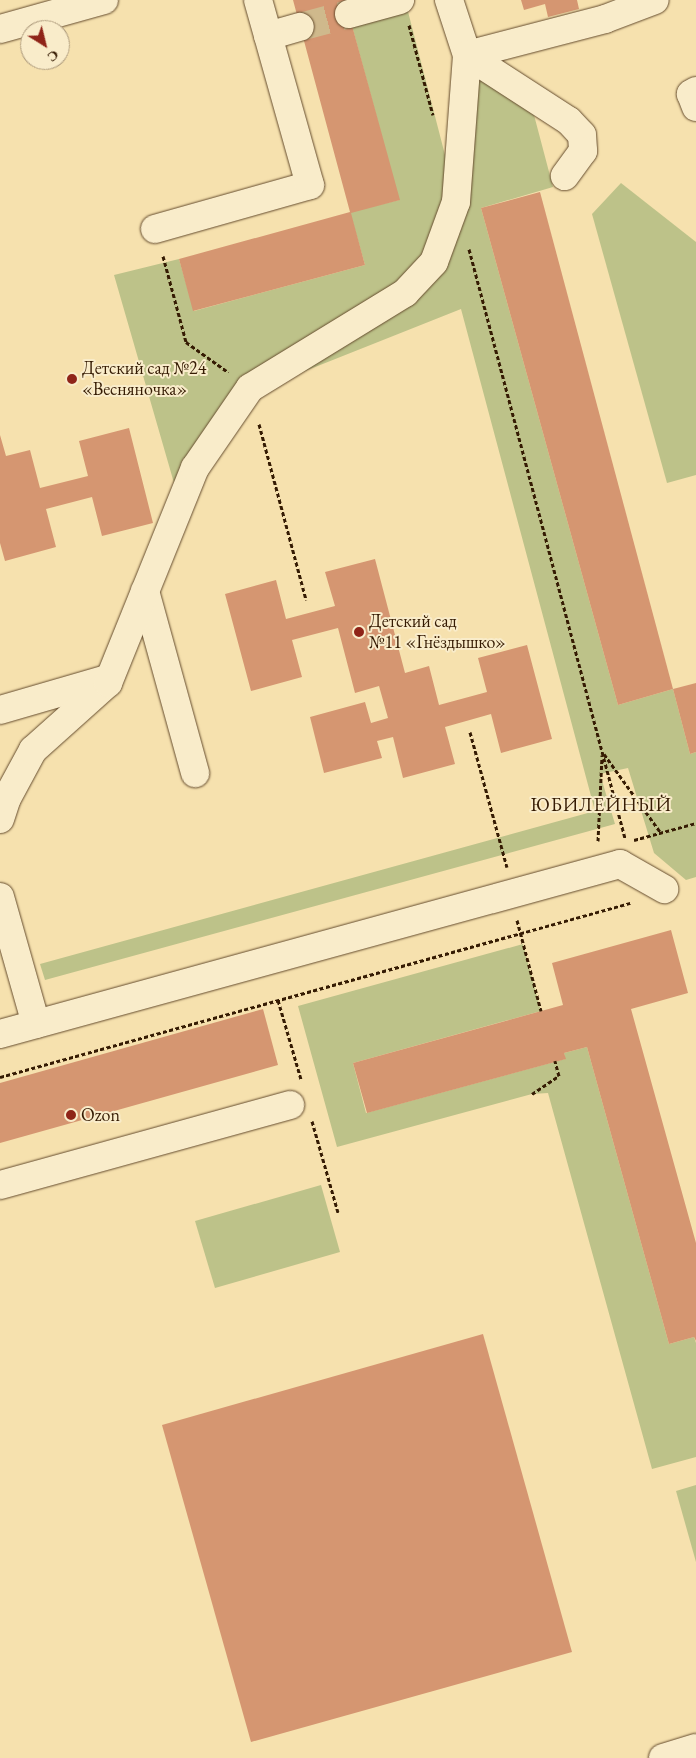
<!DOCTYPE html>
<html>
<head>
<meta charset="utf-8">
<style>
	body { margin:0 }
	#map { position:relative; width:696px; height:1758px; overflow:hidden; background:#f6e1ae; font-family:"EB Garamond",serif }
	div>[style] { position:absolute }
	.green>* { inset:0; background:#bdc289 }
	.building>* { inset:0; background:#d59671 }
	.minor-tunnel>* { height:28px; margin-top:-14px; transform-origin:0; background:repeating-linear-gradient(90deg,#cfb98c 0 28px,transparent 0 42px) }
	.path>* { height:3px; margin-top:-1.5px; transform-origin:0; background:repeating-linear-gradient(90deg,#351b03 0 4px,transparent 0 6.5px) }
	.roads { filter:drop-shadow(0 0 1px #654c2e) drop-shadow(0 0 1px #654c2e) }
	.minor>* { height:28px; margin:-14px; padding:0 14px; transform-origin:14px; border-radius:14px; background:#f9ecca }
	.dots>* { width:14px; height:14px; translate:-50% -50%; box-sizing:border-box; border:2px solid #f9ecca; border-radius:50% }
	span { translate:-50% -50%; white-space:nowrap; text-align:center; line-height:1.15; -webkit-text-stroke:4px #f9ecca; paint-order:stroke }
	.poi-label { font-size:18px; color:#351b03 }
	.left { translate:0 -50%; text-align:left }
	.neighbourhood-label { font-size:19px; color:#351b03; letter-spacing:1px }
	.north { position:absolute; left:20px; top:20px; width:50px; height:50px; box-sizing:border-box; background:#f9ecca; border:1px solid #ab987a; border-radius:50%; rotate:144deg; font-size:14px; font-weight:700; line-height:20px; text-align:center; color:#351b03 }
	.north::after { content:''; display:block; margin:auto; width:18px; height:22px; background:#8f2418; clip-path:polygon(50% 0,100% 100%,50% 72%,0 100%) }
</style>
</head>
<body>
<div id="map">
	<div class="green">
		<i style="clip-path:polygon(345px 0,405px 0,453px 186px,429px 259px,402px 287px,238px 387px,174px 483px,114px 275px,179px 259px,194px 311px,365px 265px,350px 212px,399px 200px)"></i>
		<i style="clip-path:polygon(474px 75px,534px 115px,553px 187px,481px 208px,618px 705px,673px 689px,690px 754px,696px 752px,696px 877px,686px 880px,654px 853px,628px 768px,600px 774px,615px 824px,45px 980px,40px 964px,595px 811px,461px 309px,290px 377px,449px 252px)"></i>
		<i style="clip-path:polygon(621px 183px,696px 242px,696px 475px,667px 483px,592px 214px)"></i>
		<i style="clip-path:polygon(523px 944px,541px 1011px,353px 1063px,366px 1113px,565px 1059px,564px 1053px,587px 1047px,669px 1344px,694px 1337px,696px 1343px,696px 1457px,652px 1469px,548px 1093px,532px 1094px,337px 1147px,298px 1006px)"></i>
		<i style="clip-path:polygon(321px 1185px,340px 1252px,215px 1288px,195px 1221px)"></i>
		<i style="clip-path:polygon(696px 1485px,696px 1562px,676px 1491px)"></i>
	</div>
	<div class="building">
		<i style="clip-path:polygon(293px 0,345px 0,400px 200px,351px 213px,365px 265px,193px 311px,179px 259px,350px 212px)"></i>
		<i style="clip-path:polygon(521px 0,577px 0,579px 9px,548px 17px,545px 4px,524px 10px)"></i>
		<i style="clip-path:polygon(540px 192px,673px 689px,618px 705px,481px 208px)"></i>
		<i style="clip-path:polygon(129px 428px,153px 523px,102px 536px,92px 497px,46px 509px,56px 547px,5px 561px,0 543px,0 435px,6px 456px,30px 450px,40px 488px,88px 476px,79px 441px)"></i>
		<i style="clip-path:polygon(375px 559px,405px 673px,429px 666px,439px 705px,487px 692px,478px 658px,527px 645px,552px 739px,501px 753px,491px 714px,445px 727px,455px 764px,403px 778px,393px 737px,377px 741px,382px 758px,324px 773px,310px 717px,365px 702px,371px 723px,388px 718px,379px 686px,355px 693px,338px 628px,292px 640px,302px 677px,251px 691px,225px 594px,276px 580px,286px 619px,335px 606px,325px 572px)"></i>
		<i style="clip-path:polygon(696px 683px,696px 752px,690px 754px,673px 689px)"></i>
		<i style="clip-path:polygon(671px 930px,688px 993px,631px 1009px,696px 1243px,696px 1341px,694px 1337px,669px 1344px,587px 1047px,564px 1053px,566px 1059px,367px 1113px,353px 1063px,563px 1005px,552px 963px)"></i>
		<i style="clip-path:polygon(263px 1009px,278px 1065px,0 1143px,0 1083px)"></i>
		<i style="clip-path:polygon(483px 1334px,572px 1652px,251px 1742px,162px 1425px)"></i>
	</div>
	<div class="minor-tunnel">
		<i style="left:300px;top:27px;width:51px;rotate:-14.9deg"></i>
	</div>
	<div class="path">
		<i style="left:409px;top:25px;width:93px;rotate:75.1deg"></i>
		<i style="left:469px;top:249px;width:609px;rotate:75.17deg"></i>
		<i style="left:163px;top:256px;width:89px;rotate:75deg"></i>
		<i style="left:186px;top:342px;width:52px;rotate:35.5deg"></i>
		<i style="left:259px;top:424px;width:182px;rotate:75deg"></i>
		<i style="left:470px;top:732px;width:140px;rotate:74.7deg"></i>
		<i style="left:604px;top:754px;width:97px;rotate:54.2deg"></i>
		<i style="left:634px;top:840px;width:64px;rotate:-15.3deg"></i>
		<i style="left:598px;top:841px;width:86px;rotate:-87.3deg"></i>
		<i style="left:517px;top:920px;width:94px;rotate:75.2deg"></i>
		<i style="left:278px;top:1000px;width:82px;rotate:73.8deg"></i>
		<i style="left:0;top:1077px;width:654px;rotate:-15.44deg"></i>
		<i style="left:532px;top:1094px;width:32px;rotate:-34deg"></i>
		<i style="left:559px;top:1076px;width:16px;rotate:-105deg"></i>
		<i style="left:312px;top:1121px;width:95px;rotate:74.1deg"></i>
	</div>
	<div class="roads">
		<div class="minor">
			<i style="left:449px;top:0;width:58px;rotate:71.9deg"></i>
			<i style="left:467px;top:55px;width:121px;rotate:32.9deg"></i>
			<i style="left:569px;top:121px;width:19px;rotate:47deg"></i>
			<i style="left:582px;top:135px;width:16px;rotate:86deg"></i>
			<i style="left:583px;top:151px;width:31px;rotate:126deg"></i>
			<i style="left:349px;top:14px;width:53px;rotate:-15.4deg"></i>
			<i style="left:0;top:29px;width:108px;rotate:-15.6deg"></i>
			<i style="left:268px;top:36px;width:33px;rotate:-16deg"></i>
			<i style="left:696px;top:91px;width:6px;rotate:149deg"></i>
			<i style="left:691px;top:94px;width:14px;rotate:69deg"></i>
			<i style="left:155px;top:229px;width:161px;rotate:-15.8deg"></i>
			<i style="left:310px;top:185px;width:192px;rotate:-105.7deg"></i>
			<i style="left:145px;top:591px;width:189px;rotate:74.6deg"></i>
			<i style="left:0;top:710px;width:111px;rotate:-16.2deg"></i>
			<i style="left:0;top:819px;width:22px;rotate:-72deg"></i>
			<i style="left:7px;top:798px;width:55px;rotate:-61.6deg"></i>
			<i style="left:33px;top:750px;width:101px;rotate:-41.8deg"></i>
			<i style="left:108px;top:683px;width:232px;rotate:-68deg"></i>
			<i style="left:195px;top:468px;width:97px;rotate:-55.5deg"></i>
			<i style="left:250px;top:388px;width:182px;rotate:-31.5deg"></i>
			<i style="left:405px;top:293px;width:42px;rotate:-46.9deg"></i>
			<i style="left:434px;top:262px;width:64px;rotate:-69.9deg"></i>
			<i style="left:456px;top:202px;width:147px;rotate:-85.7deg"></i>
			<i style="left:467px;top:55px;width:143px;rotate:-14.6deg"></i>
			<i style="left:605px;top:19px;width:53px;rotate:-20.8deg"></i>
			<i style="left:0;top:897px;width:132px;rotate:74.2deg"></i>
			<i style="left:0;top:1034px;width:643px;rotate:-15.33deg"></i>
			<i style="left:620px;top:864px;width:51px;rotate:29.6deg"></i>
			<i style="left:0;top:1185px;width:301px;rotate:-15.4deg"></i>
			<i style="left:663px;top:1758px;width:34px;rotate:-17deg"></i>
		</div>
	</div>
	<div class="dots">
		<i style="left:72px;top:379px;background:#8f2418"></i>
		<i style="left:359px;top:632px;background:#8f2418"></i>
		<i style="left:71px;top:1115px;background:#8f2418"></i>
	</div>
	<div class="poi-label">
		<span class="left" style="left:82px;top:379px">Детский сад №24<br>«Весняночка»</span>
		<span class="left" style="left:369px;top:632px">Детский сад<br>№11 «Гнёздышко»</span>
		<span class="left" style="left:81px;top:1115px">Ozon</span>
	</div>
	<div class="neighbourhood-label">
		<span style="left:601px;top:805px">ЮБИЛЕЙНЫЙ</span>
	</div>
	<div class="north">С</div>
</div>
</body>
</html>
